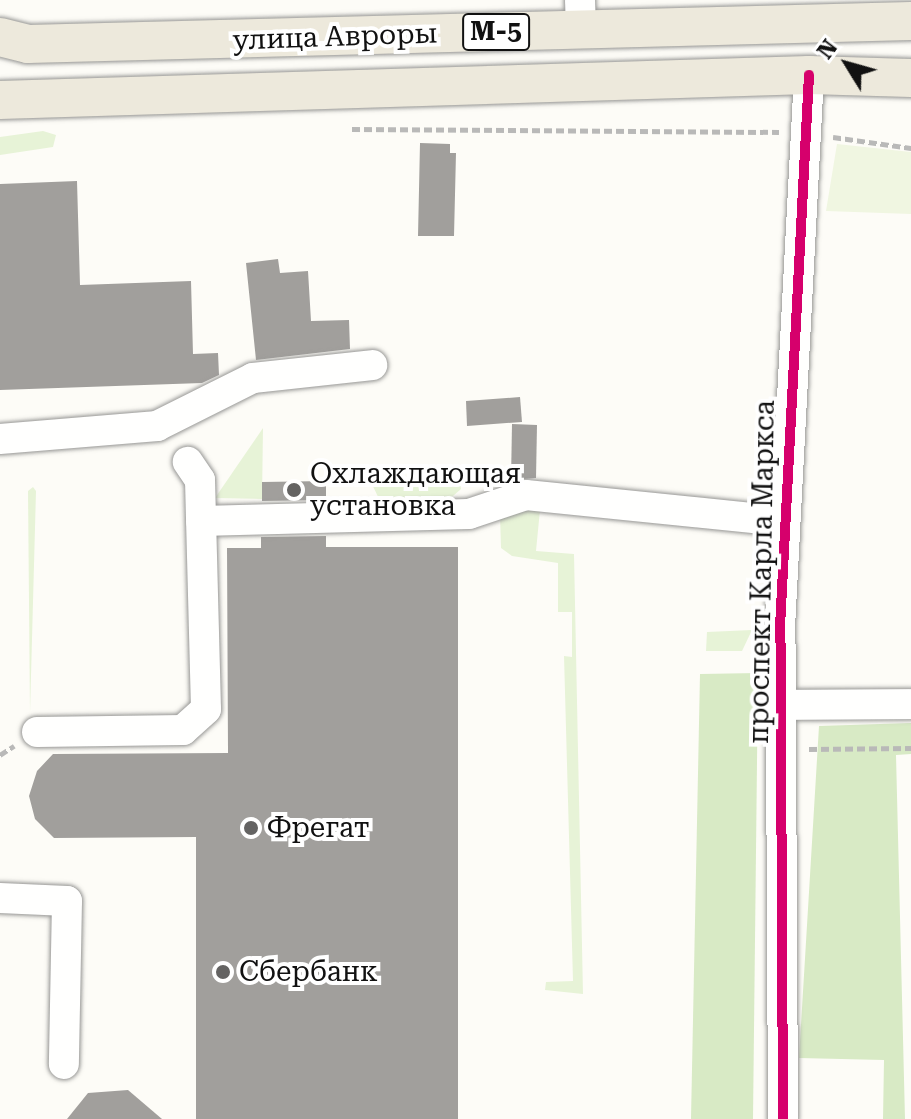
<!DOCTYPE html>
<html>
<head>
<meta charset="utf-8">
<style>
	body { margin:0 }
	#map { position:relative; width:911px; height:1119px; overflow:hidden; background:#fdfcf7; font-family:"Roboto Serif",serif }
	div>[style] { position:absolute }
	.green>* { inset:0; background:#e7f3d7 }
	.forest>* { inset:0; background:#d8eac5 }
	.pitch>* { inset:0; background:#f0f6e1 }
	.building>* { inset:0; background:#a19f9c }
	.path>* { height:5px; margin-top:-2.5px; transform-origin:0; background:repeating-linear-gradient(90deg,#b9b9b8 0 8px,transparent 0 12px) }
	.roads { filter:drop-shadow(0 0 2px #979795) drop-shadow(0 0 2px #979795) }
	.minor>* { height:30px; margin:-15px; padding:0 15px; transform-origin:15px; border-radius:15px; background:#fffffe }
	.major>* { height:38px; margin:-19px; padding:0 19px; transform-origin:19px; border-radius:19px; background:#ede9dc }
	.cycleway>* { height:10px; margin:-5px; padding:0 5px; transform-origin:5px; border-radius:5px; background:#d6006c }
	.dots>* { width:22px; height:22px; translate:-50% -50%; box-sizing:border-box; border:4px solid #fff; border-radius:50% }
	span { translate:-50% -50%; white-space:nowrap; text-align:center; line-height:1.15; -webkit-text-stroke:8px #fff; paint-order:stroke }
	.shield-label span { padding:2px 6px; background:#fff; border:2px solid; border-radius:6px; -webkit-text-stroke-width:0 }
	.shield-label { font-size:26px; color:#111; font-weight:700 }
	.street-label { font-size:28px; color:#111 }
	.poi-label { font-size:28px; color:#111 }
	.left { translate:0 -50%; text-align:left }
	.north { position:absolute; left:807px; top:24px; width:80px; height:80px; -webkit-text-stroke:6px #fff; paint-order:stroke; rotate:307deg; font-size:22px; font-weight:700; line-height:32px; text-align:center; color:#111 }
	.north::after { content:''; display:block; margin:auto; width:28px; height:36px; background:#111; clip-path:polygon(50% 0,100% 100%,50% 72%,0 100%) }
</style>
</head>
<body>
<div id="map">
	<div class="green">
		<i style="clip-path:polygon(43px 131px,56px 135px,53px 147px,0 155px,0 137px)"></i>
		<i style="clip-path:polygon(263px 428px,262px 499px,215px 498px)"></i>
		<i style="clip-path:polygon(369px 478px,459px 478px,461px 489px,446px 502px,381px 503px)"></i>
		<i style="clip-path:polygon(33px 487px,36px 491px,30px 713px,28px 491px)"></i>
		<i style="clip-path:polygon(508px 505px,540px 510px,536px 551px,574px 554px,583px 994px,545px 990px,546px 982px,573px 981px,564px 656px,572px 657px,572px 612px,558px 612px,558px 563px,512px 556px,501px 548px,500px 515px)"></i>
		<i style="clip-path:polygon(752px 630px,742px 651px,706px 651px,707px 632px)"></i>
	</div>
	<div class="forest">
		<i style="clip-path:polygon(758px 673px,753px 1119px,691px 1119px,700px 674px)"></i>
		<i style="clip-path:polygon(911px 723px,911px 754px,896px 755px,905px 1119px,883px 1119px,884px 1060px,799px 1058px,819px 726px)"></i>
	</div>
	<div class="pitch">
		<i style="clip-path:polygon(837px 144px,911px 152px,911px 214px,826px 211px)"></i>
	</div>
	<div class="building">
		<i style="clip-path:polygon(420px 143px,450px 144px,450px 153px,456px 153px,454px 236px,418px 236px)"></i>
		<i style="clip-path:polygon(77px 181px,80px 285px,191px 281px,193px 354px,218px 353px,219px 375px,202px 383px,0 390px,0 184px)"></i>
		<i style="clip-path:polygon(278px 259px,280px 273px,308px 271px,311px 321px,349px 320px,350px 349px,256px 360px,246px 263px)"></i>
		<i style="clip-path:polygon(520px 397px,522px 422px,467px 426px,466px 401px)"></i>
		<i style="clip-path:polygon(512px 424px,537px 425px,536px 478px,511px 480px)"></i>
		<i style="clip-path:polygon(326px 481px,326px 500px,262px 501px,262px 482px)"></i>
		<i style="clip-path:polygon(326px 536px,326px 547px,458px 547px,458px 1119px,196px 1119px,196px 837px,54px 838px,35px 819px,29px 796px,37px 771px,53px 754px,228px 753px,227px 548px,261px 548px,261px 537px)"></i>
		<i style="clip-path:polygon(128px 1090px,162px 1119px,67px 1119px,88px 1093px)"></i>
	</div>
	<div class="path">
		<i style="left:352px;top:129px;width:427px;rotate:0.4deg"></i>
		<i style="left:833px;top:137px;width:79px;rotate:8deg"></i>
		<i style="left:809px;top:749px;width:102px;rotate:-0.6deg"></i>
		<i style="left:0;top:755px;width:17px;rotate:-33deg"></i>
	</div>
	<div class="roads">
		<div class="minor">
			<i style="left:580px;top:0;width:29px;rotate:88deg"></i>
			<i style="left:0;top:439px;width:158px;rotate:-4.7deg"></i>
			<i style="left:157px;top:426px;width:107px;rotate:-26.6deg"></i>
			<i style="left:253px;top:378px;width:120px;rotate:-6.2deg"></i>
			<i style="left:201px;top:521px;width:268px;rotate:-1.5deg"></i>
			<i style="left:469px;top:514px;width:60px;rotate:-18.4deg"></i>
			<i style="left:526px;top:495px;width:258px;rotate:5.8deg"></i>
			<i style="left:781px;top:705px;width:130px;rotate:-0.4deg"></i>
			<i style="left:37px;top:732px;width:146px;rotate:-0.8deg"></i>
			<i style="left:183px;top:730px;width:31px;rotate:-42deg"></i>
			<i style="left:206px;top:709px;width:229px;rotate:-91.5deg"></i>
			<i style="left:200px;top:480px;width:22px;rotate:-124deg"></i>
			<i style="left:0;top:898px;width:67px;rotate:2.6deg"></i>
			<i style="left:67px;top:901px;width:163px;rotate:91.1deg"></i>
			<i style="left:783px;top:1119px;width:492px;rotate:-90.3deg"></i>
			<i style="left:780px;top:627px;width:553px;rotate:-86.99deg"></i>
		</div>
		<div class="major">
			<i style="left:0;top:37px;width:29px;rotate:14deg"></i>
			<i style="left:28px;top:44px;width:883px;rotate:-1.49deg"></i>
			<i style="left:0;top:100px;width:809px;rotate:-1.77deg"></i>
			<i style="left:809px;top:75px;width:102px;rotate:1.7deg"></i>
		</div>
	</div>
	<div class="cycleway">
		<i style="left:783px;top:1119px;width:492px;rotate:-90.3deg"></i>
		<i style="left:780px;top:627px;width:553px;rotate:-86.99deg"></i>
	</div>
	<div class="dots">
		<i style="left:294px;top:490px;background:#646362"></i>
		<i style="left:251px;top:828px;background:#646362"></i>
		<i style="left:223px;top:972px;background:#646362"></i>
	</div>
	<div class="shield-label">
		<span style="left:496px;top:32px">М-5</span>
	</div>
	<div class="street-label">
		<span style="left:335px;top:37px;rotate:-2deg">улица Авроры</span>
		<span style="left:762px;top:572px;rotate:-89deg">проспект Карла Маркса</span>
	</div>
	<div class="poi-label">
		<span class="left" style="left:310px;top:490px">Охлаждающая<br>установка</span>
		<span class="left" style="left:267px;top:828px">Фрегат</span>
		<span class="left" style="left:239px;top:972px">Сбербанк</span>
	</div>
	<div class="north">N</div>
</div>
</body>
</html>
